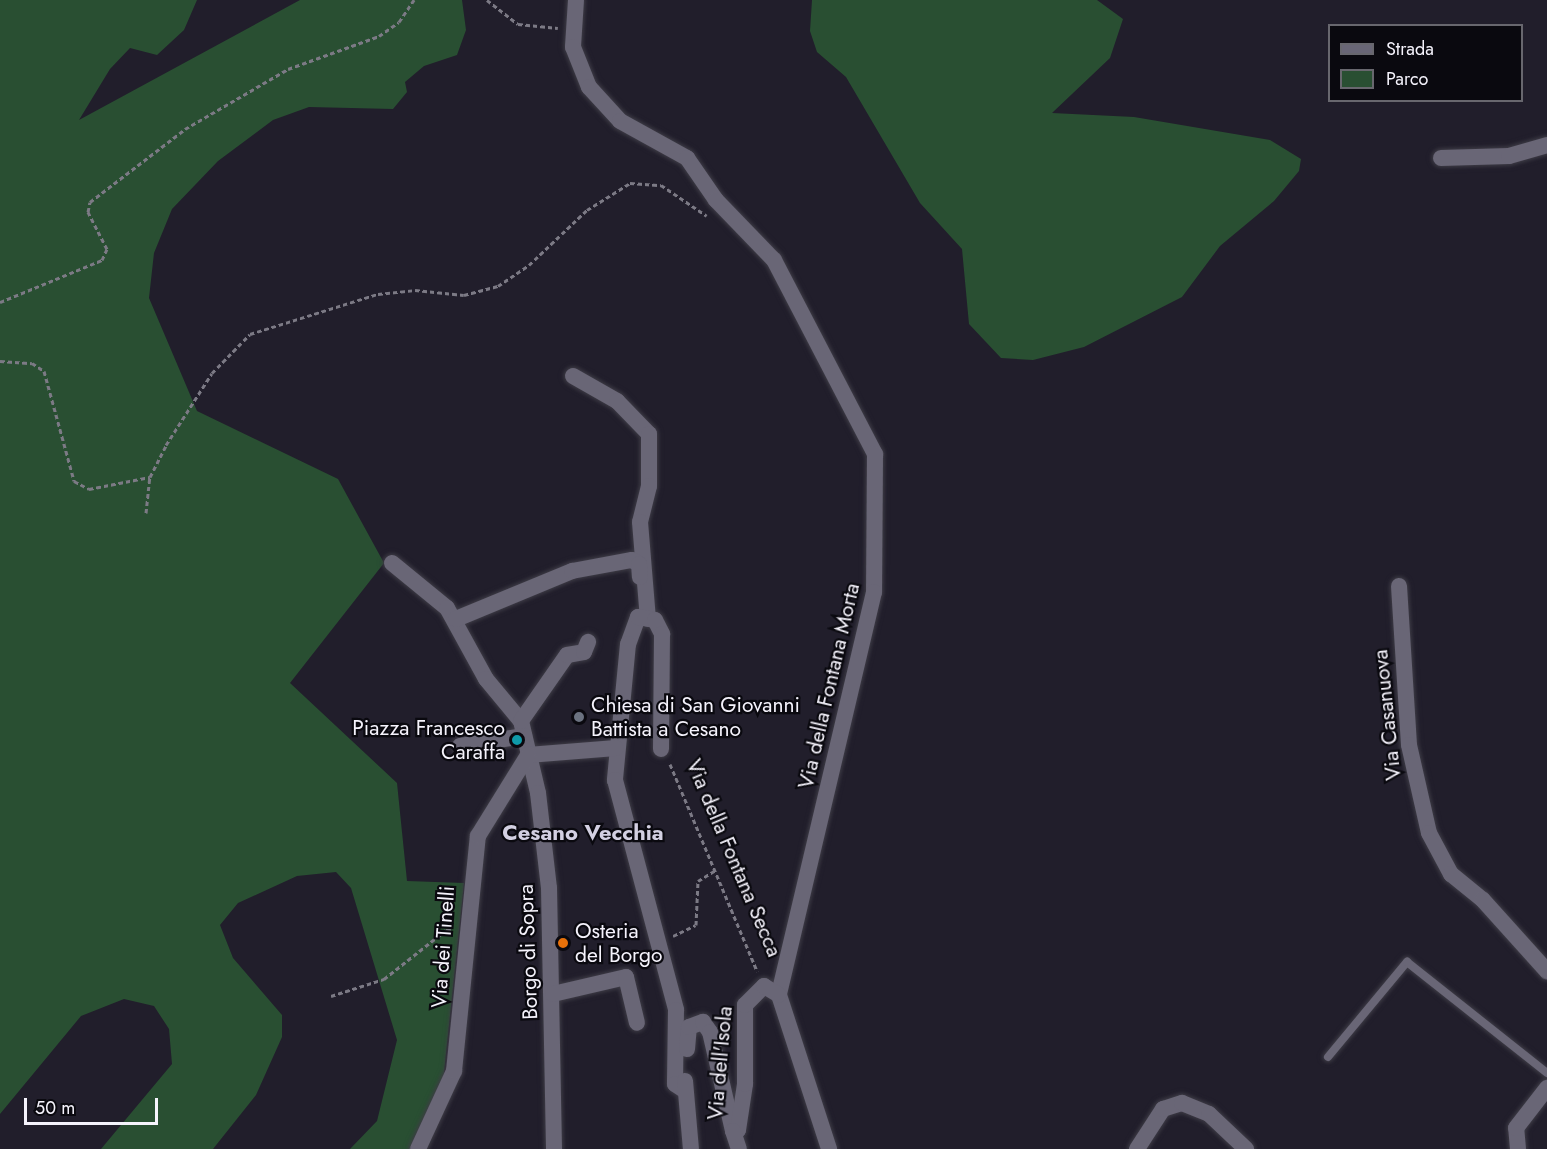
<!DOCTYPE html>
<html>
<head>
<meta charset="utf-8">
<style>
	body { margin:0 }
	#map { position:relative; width:1547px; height:1149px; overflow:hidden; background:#211e2b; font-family:Jost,sans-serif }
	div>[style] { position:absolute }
	.green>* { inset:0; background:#294f32 }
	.path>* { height:3px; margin-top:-1.5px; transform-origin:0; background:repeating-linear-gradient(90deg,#7c7a85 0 4.5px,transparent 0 7.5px) }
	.roads { filter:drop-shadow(0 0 2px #3e3c46) drop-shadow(0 0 2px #3e3c46) }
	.lane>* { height:8px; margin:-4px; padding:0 4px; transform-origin:4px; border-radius:4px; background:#696676 }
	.street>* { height:16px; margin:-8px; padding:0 8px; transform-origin:8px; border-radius:8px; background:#696676 }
	.dots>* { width:16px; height:16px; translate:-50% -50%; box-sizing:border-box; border:3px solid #0a090f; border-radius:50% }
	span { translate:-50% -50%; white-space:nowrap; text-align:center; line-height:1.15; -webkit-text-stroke:4.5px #0a090f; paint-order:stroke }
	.street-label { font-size:21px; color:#f5f3fc }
	.poi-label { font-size:21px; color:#f5f3fc }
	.left { translate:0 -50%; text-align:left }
	.right { translate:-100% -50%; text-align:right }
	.neighbourhood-label { font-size:22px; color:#d3d0e2; font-weight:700 }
	.legend { position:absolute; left:1328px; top:24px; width:195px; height:78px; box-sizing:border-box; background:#0a090f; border:2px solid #68676e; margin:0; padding:8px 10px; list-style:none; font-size:18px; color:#f5f3fc }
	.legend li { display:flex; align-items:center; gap:12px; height:30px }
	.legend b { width:30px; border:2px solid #68676e }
	.scale { position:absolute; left:24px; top:1098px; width:134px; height:27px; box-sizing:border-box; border:3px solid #f5f3fc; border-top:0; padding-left:8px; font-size:18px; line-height:21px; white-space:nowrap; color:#f5f3fc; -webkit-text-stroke:4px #0a090f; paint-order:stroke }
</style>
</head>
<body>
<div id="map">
	<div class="green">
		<i style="clip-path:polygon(0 0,197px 0,184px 30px,157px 55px,130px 48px,110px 69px,79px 120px,300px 0,462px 0,466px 30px,457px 55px,424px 66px,405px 82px,407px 92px,393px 109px,309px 107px,273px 120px,218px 161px,172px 209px,154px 253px,149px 298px,197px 411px,338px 479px,384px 563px,290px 683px,397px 783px,407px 881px,464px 883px,443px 1082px,410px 1149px,350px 1149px,377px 1121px,397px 1040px,351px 888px,336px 872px,297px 876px,238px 903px,220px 925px,233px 958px,282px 1015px,282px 1037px,256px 1095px,213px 1149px,101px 1149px,172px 1064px,169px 1029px,154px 1006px,124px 999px,81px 1016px,0 1114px)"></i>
		<i style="clip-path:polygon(812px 0,1097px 0,1123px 19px,1110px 58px,1052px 113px,1134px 117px,1270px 140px,1301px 159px,1299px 171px,1274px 201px,1220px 246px,1182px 297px,1084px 347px,1033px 360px,1001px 358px,969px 324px,962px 249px,920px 203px,846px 77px,817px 52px,810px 31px)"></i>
	</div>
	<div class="path">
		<i style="left:487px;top:0;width:39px;rotate:38deg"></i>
		<i style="left:518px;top:24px;width:40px;rotate:5.7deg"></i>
		<i style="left:0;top:302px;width:110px;rotate:-22.4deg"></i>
		<i style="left:102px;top:260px;width:12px;rotate:-66deg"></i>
		<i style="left:107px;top:249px;width:42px;rotate:-117.2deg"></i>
		<i style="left:88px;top:212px;width:10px;rotate:-79deg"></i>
		<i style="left:90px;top:202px;width:120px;rotate:-37.5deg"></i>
		<i style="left:185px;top:129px;width:119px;rotate:-30.2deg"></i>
		<i style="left:288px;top:69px;width:97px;rotate:-19.9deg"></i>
		<i style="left:379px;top:36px;width:24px;rotate:-35deg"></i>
		<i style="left:399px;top:22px;width:27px;rotate:-56deg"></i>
		<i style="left:0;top:361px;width:32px;rotate:4deg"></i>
		<i style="left:32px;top:363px;width:14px;rotate:34deg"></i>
		<i style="left:44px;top:371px;width:114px;rotate:74.7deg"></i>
		<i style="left:74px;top:481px;width:17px;rotate:28deg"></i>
		<i style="left:89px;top:489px;width:62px;rotate:-11.1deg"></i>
		<i style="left:146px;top:513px;width:36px;rotate:-84deg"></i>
		<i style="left:150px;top:477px;width:36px;rotate:-63deg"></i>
		<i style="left:166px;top:445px;width:85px;rotate:-57.4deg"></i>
		<i style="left:212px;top:373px;width:54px;rotate:-45.7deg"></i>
		<i style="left:250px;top:334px;width:134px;rotate:-17.4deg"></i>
		<i style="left:378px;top:294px;width:37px;rotate:-6deg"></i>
		<i style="left:415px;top:290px;width:49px;rotate:5.8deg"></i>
		<i style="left:464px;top:295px;width:35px;rotate:-15deg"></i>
		<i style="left:498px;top:286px;width:37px;rotate:-34deg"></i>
		<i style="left:529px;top:265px;width:80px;rotate:-43.5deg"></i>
		<i style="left:587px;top:210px;width:51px;rotate:-32.1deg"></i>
		<i style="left:630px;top:183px;width:31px;rotate:4deg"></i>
		<i style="left:661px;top:185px;width:55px;rotate:34deg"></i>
		<i style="left:670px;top:764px;width:225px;rotate:67.2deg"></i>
		<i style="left:673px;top:936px;width:25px;rotate:-26deg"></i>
		<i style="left:696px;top:925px;width:44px;rotate:-87.4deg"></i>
		<i style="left:698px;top:881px;width:19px;rotate:-32deg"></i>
		<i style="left:331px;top:996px;width:56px;rotate:-17.8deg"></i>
		<i style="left:384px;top:979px;width:79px;rotate:-38.3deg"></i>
		<i style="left:446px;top:930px;width:7px"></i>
	</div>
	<div class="roads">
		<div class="lane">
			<i style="left:1328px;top:1057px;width:124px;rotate:-50.3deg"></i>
			<i style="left:1407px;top:962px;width:179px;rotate:38.4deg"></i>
		</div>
		<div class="street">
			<i style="left:576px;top:0;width:47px;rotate:93.7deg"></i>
			<i style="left:573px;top:47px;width:43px;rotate:68.2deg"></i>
			<i style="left:589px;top:87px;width:46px;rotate:47.6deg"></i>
			<i style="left:620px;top:121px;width:77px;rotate:28.9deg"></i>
			<i style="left:687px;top:158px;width:51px;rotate:55.4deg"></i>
			<i style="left:716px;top:200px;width:83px;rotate:46deg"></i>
			<i style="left:774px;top:260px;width:219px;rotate:62.5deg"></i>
			<i style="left:875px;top:454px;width:138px;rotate:90.4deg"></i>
			<i style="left:874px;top:592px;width:414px;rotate:103.3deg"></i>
			<i style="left:779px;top:995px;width:162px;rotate:72deg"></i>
			<i style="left:1441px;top:158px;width:68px;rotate:-1.7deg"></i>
			<i style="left:1509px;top:156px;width:40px;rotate:-16deg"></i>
			<i style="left:573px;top:376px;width:51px;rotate:29.6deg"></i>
			<i style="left:617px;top:401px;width:46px;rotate:45.9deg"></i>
			<i style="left:649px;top:434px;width:52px;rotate:90deg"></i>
			<i style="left:649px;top:486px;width:37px;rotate:104deg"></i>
			<i style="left:640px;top:522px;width:97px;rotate:85.3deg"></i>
			<i style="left:392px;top:563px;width:71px;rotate:39.3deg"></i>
			<i style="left:447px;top:608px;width:81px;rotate:61.2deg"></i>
			<i style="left:486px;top:679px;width:55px;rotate:50.2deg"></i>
			<i style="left:521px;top:721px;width:74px;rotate:76.7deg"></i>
			<i style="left:538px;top:793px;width:96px;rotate:83.4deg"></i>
			<i style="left:549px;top:888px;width:261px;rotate:88.9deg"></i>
			<i style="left:1399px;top:586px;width:159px;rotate:86.4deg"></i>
			<i style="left:1409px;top:745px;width:90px;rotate:77.2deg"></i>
			<i style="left:1429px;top:833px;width:47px;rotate:61.8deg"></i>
			<i style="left:1451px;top:874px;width:41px;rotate:39.1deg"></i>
			<i style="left:1483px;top:900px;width:96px;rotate:48deg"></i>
			<i style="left:638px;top:617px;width:29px;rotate:110deg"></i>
			<i style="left:628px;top:644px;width:137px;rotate:95.5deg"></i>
			<i style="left:615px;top:780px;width:238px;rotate:75.1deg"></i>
			<i style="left:676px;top:1010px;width:74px;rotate:90.8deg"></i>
			<i style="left:675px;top:1084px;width:11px;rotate:34deg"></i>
			<i style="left:638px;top:617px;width:17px;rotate:10deg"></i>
			<i style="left:655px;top:620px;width:16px;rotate:63deg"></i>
			<i style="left:662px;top:634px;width:115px;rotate:90.5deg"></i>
			<i style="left:456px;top:619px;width:126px;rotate:-22.5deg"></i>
			<i style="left:572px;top:571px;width:61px;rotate:-10.4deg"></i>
			<i style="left:632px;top:560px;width:8px;rotate:30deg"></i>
			<i style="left:639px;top:564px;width:13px;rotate:86deg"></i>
			<i style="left:521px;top:721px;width:80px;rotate:-55.1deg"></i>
			<i style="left:567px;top:655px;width:17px;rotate:-10deg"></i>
			<i style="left:584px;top:652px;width:11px;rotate:-68deg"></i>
			<i style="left:460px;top:746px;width:65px;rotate:-8.9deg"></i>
			<i style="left:528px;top:755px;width:88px;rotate:-4.5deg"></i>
			<i style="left:553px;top:994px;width:75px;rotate:-13.1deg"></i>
			<i style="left:626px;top:977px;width:47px;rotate:76.6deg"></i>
			<i style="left:687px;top:1049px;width:22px;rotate:-85deg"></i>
			<i style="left:689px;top:1027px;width:15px;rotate:-20deg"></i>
			<i style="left:703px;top:1022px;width:12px;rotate:55deg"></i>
			<i style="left:710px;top:1032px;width:102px;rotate:76.9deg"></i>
			<i style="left:733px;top:1131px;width:5px;rotate:-11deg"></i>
			<i style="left:738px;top:1130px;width:47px;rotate:-81.3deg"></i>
			<i style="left:745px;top:1084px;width:79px;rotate:-90deg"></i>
			<i style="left:745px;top:1005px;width:27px;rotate:-45deg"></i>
			<i style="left:764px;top:986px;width:17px;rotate:31deg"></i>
			<i style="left:685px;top:1081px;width:68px;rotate:85deg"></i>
			<i style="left:733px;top:1131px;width:19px;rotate:72deg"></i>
			<i style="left:418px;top:1149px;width:86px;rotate:-65.2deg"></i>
			<i style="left:454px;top:1071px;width:236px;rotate:-84.2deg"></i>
			<i style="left:478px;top:836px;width:95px;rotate:-58.3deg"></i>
			<i style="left:1137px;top:1149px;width:48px;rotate:-57deg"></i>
			<i style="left:1163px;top:1109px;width:20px;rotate:-18deg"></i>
			<i style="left:1182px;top:1103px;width:29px;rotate:22deg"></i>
			<i style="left:1209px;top:1114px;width:51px;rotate:43.4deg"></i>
			<i style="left:1518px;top:1149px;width:21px;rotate:-95deg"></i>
			<i style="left:1516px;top:1128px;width:51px;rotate:-52.2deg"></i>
		</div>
	</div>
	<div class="dots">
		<i style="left:579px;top:717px;background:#6b7280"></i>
		<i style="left:517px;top:740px;background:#0f9aa8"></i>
		<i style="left:563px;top:943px;background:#e8710a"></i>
	</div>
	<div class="street-label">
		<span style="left:829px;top:686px;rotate:-77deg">Via della Fontana Morta</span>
		<span style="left:1387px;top:715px;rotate:-96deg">Via Casanuova</span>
		<span style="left:734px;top:858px;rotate:67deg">Via della Fontana Secca</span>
		<span style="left:443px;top:947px;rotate:-86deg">Via dei Tinelli</span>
		<span style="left:528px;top:952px;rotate:-92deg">Borgo di Sopra</span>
		<span style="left:720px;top:1063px;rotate:-85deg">Via dell'Isola</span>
	</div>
	<div class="poi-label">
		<span class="left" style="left:591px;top:717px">Chiesa di San Giovanni<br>Battista a Cesano</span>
		<span class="right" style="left:505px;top:740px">Piazza Francesco<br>Caraffa</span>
		<span class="left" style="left:575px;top:943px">Osteria<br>del Borgo</span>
	</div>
	<div class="neighbourhood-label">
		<span style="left:583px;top:833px">Cesano Vecchia</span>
	</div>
	<ul class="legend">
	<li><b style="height:8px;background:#696676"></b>Strada</li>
	<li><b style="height:16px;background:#294f32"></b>Parco</li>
	</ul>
	<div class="scale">50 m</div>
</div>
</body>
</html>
